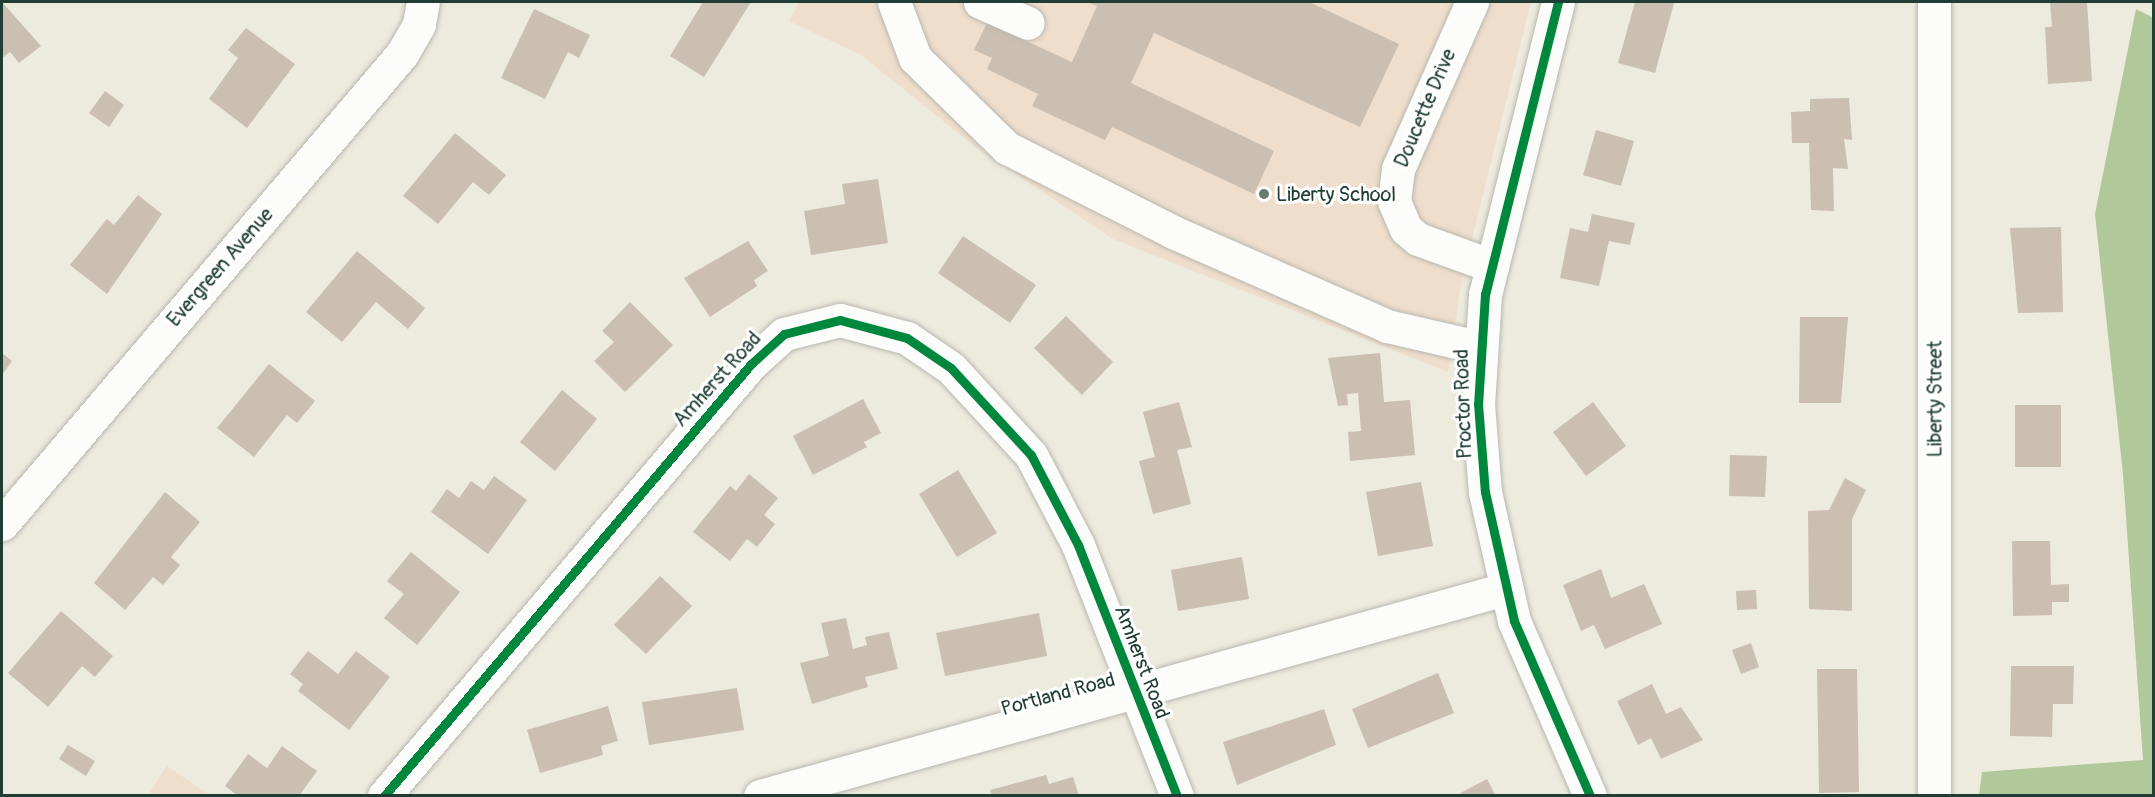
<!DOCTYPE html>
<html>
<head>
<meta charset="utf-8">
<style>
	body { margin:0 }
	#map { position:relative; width:2155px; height:797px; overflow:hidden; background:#edeade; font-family:Pangolin,sans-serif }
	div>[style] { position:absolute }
	.built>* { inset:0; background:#f0decc }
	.forest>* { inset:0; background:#b1c89b }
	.building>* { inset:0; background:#cabfb1 }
	.roads { filter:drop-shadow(0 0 2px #b8b8b0) drop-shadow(0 0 2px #b8b8b0) }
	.minor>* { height:33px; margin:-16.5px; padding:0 16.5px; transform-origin:16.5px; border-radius:16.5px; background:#fcfcfa }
	.major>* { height:33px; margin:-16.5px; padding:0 16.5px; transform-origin:16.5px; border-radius:16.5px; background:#fcfcfa }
	.cycleway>* { height:9px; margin:-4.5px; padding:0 4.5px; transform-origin:4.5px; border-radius:4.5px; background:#00873e }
	.dots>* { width:16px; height:16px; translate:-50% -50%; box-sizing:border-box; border:3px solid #fff; border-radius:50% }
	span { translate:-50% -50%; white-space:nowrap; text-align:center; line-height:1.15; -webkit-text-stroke:6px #fff; paint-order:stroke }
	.street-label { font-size:20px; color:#1f3d34 }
	.poi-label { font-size:20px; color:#1f3d34 }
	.left { translate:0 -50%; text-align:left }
	.frame { position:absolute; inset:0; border:3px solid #1f3d34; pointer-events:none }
</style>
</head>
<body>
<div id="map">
	<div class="built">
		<i style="clip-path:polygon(799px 2px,1531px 2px,1462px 279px,1448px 372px,1113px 239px,978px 149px,861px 55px,789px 21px)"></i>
		<i style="clip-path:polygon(167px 766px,210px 795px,148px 795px)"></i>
	</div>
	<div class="forest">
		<i style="clip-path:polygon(2136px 9px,2154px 18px,2153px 795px,1979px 795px,1982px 772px,2143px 760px,2123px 474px,2095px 214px)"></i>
	</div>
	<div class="building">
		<i style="clip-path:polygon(2px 2px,41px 46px,19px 63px,10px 52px,2px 58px)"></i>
		<i style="clip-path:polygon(703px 2px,751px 2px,704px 77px,670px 56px)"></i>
		<i style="clip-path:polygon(1087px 2px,1309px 2px,1399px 44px,1360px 127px,1154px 33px,1131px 83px,1274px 151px,1254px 194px,1112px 127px,1105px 140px,1032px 106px,1038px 94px,987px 69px,992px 58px,974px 50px,987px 23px,1072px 62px,1097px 6px)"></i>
		<i style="clip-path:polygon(1635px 2px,1674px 3px,1655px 73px,1618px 63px)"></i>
		<i style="clip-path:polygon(2050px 2px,2087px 2px,2092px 81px,2048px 84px,2045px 27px,2052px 27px)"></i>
		<i style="clip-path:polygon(534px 9px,590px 35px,579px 58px,568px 52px,545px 99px,501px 78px)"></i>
		<i style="clip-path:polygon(246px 28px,295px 64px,247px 128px,209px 99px,238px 58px,228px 50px)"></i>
		<i style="clip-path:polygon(105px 91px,124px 105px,109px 127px,89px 113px)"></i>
		<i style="clip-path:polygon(1849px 98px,1852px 140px,1844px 139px,1848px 169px,1833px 168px,1834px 211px,1811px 210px,1809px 143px,1792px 143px,1791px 112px,1810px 111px,1810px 99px)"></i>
		<i style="clip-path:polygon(1596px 130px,1634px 141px,1621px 186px,1583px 175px)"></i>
		<i style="clip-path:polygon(455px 133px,506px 175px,489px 195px,473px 182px,438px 224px,403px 196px)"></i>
		<i style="clip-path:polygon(878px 179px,888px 243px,811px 255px,804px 211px,845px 204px,842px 184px)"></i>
		<i style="clip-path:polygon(138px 195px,162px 214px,107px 294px,70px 265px,107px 219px,114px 225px)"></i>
		<i style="clip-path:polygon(1592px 214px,1635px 223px,1630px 245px,1609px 241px,1599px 286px,1560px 278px,1570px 228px,1588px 232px)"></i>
		<i style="clip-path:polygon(2061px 227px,2063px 312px,2018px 313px,2010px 228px)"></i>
		<i style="clip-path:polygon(963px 236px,1036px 285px,1010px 323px,938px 273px)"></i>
		<i style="clip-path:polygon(748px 241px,768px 271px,754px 280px,757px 286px,710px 317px,684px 278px)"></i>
		<i style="clip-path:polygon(357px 251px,425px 308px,408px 329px,376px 302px,342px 342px,306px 312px)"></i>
		<i style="clip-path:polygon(630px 302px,673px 345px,625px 392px,594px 361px,614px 342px,602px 331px)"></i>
		<i style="clip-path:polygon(1066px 316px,1113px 362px,1082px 395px,1034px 348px)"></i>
		<i style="clip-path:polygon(1800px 317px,1848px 317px,1841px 403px,1799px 403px)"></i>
		<i style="clip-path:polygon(2px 353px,12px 361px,2px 375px)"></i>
		<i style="clip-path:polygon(1380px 353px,1384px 402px,1410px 400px,1415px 455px,1350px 461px,1348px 432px,1361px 431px,1358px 393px,1347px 394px,1348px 405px,1338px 406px,1328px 358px)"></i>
		<i style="clip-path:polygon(269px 364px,315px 401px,297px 423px,287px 415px,254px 457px,217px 428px)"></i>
		<i style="clip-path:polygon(562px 390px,597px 419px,555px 471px,520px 442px)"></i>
		<i style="clip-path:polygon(863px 399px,881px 433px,864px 442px,867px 447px,813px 475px,793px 436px)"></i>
		<i style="clip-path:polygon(1179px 402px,1192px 447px,1177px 450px,1191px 504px,1153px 514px,1139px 461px,1155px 457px,1143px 412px)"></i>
		<i style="clip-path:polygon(1593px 402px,1626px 446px,1586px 476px,1553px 432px)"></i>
		<i style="clip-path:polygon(2015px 405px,2061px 405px,2061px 467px,2015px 467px)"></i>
		<i style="clip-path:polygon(1730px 455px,1767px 456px,1765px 497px,1729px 496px)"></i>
		<i style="clip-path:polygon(958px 470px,997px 533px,957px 557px,919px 494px)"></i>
		<i style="clip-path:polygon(749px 474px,778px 498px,764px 515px,775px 524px,757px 547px,747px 539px,730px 561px,693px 532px,730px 486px,736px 491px)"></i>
		<i style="clip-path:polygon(494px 476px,527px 500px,488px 554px,431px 512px,447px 489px,459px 498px,471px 481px,484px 490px)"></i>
		<i style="clip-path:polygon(1845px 478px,1866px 490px,1852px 519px,1852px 611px,1809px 609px,1808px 511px,1829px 510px)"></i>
		<i style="clip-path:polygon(1421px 482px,1433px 546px,1378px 556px,1366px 492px)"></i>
		<i style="clip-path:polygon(165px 492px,200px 522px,171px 557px,180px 565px,163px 585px,153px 577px,125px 610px,94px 583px)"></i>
		<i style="clip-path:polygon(2012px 541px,2050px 541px,2051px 585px,2069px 584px,2069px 602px,2052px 602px,2052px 615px,2013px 616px)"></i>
		<i style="clip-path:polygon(411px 552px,460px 592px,417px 645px,384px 618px,404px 594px,387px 581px)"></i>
		<i style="clip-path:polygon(1242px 557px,1249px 599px,1178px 611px,1171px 570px)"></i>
		<i style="clip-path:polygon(1601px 569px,1611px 598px,1644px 584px,1662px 624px,1605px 649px,1594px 625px,1581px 631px,1563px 585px)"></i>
		<i style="clip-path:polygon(660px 576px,692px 606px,646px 654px,614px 625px)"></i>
		<i style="clip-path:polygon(1756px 590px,1757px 609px,1737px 610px,1736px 591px)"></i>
		<i style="clip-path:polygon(61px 611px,113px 656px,95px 677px,82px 666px,48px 707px,8px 673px)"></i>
		<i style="clip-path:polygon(1039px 613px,1047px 656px,945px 676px,936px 633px)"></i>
		<i style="clip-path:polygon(846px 618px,853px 649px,867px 645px,865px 637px,889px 632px,898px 669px,865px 677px,868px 687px,812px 704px,800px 663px,829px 656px,821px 623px)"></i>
		<i style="clip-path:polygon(1751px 643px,1759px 667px,1741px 674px,1732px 650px)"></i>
		<i style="clip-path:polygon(308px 651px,338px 674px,356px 651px,390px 677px,349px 730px,298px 691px,303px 684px,290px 674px)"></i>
		<i style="clip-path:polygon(2011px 666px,2074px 666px,2073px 704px,2053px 704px,2052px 737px,2010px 736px)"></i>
		<i style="clip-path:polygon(1817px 669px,1857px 669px,1859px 792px,1819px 793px)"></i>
		<i style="clip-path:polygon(1438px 673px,1454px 713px,1368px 748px,1352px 709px)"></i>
		<i style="clip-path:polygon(1652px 684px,1666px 714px,1681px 707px,1703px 740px,1661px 759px,1651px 738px,1638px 745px,1617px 701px)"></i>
		<i style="clip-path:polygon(737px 688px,744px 730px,649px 745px,642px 702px)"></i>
		<i style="clip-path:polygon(608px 706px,618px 741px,601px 746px,603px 755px,540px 773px,527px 730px)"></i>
		<i style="clip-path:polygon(1324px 709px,1336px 745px,1237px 785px,1223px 742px)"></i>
		<i style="clip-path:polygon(68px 745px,95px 761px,86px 776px,59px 759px)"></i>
		<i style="clip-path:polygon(282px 746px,317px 771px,299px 796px,238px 796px,225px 786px,248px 754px,267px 768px)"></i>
		<i style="clip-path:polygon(1046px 775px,1049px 784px,1073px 777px,1079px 796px,992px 796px,990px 790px)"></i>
		<i style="clip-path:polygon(1487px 779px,1496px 796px,1455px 796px)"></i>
	</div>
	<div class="roads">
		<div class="minor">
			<i style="left:894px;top:2px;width:60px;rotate:69.4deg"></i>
			<i style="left:915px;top:58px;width:129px;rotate:44.4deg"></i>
			<i style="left:1007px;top:148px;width:186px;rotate:26.8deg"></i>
			<i style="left:1173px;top:232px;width:234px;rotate:23.7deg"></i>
			<i style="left:1387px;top:326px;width:93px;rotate:13deg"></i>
			<i style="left:980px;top:2px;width:52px;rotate:23.6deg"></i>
			<i style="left:1472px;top:2px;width:183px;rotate:113.9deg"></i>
			<i style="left:1398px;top:169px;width:32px;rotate:97deg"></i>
			<i style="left:1394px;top:201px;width:30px;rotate:67deg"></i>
			<i style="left:1406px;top:229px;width:16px;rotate:40deg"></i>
			<i style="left:1418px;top:239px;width:79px;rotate:20deg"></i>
			<i style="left:1558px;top:2px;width:301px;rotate:104deg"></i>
			<i style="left:1485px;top:294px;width:110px;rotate:93.6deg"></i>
			<i style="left:1478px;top:404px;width:88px;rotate:85.5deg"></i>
			<i style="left:1485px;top:492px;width:132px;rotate:77.3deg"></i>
			<i style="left:1514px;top:621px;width:191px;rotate:66.5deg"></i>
			<i style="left:2px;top:524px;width:617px;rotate:-49.6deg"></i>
			<i style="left:402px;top:54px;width:34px;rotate:-60deg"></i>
			<i style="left:419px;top:24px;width:22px;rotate:-80deg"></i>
			<i style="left:384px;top:796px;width:567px;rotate:-49.65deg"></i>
			<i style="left:751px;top:364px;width:45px;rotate:-42.3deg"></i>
			<i style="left:784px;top:334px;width:58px;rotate:-14deg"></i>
			<i style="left:840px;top:320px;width:69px;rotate:15deg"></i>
			<i style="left:907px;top:338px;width:53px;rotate:34.3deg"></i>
			<i style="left:951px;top:368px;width:118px;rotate:47.4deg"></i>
			<i style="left:1031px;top:455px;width:102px;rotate:62.4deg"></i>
			<i style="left:1078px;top:545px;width:270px;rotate:68.5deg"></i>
			<i style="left:760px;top:796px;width:773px;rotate:-15.53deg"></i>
		</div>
		<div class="major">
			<i style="left:1934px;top:2px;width:794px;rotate:90deg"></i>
		</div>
	</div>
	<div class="cycleway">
		<i style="left:1558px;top:2px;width:301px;rotate:104deg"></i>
		<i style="left:1485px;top:294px;width:110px;rotate:93.6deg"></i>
		<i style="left:1478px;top:404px;width:88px;rotate:85.5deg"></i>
		<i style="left:1485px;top:492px;width:132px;rotate:77.3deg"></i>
		<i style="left:1514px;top:621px;width:191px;rotate:66.5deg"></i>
		<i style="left:384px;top:796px;width:567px;rotate:-49.65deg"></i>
		<i style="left:751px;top:364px;width:45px;rotate:-42.3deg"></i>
		<i style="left:784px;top:334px;width:58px;rotate:-14deg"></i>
		<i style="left:840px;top:320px;width:69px;rotate:15deg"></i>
		<i style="left:907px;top:338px;width:53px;rotate:34.3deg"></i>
		<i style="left:951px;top:368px;width:118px;rotate:47.4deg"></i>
		<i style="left:1031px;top:455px;width:102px;rotate:62.4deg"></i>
		<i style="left:1078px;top:545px;width:270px;rotate:68.5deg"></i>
	</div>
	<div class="dots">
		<i style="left:1264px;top:194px;background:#677a70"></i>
	</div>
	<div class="street-label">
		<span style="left:1425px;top:108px;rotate:-67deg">Doucette Drive</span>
		<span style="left:220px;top:267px;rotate:-49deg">Evergreen Avenue</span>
		<span style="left:717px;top:379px;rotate:-48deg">Amherst Road</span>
		<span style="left:1935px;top:399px;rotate:-90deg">Liberty Street</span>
		<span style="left:1463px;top:404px;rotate:-92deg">Proctor Road</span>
		<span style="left:1142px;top:662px;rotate:69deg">Amherst Road</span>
		<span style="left:1058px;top:694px;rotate:-15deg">Portland Road</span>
	</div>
	<div class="poi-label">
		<span class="left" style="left:1276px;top:194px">Liberty School</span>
	</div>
	<div class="frame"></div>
</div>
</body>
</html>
